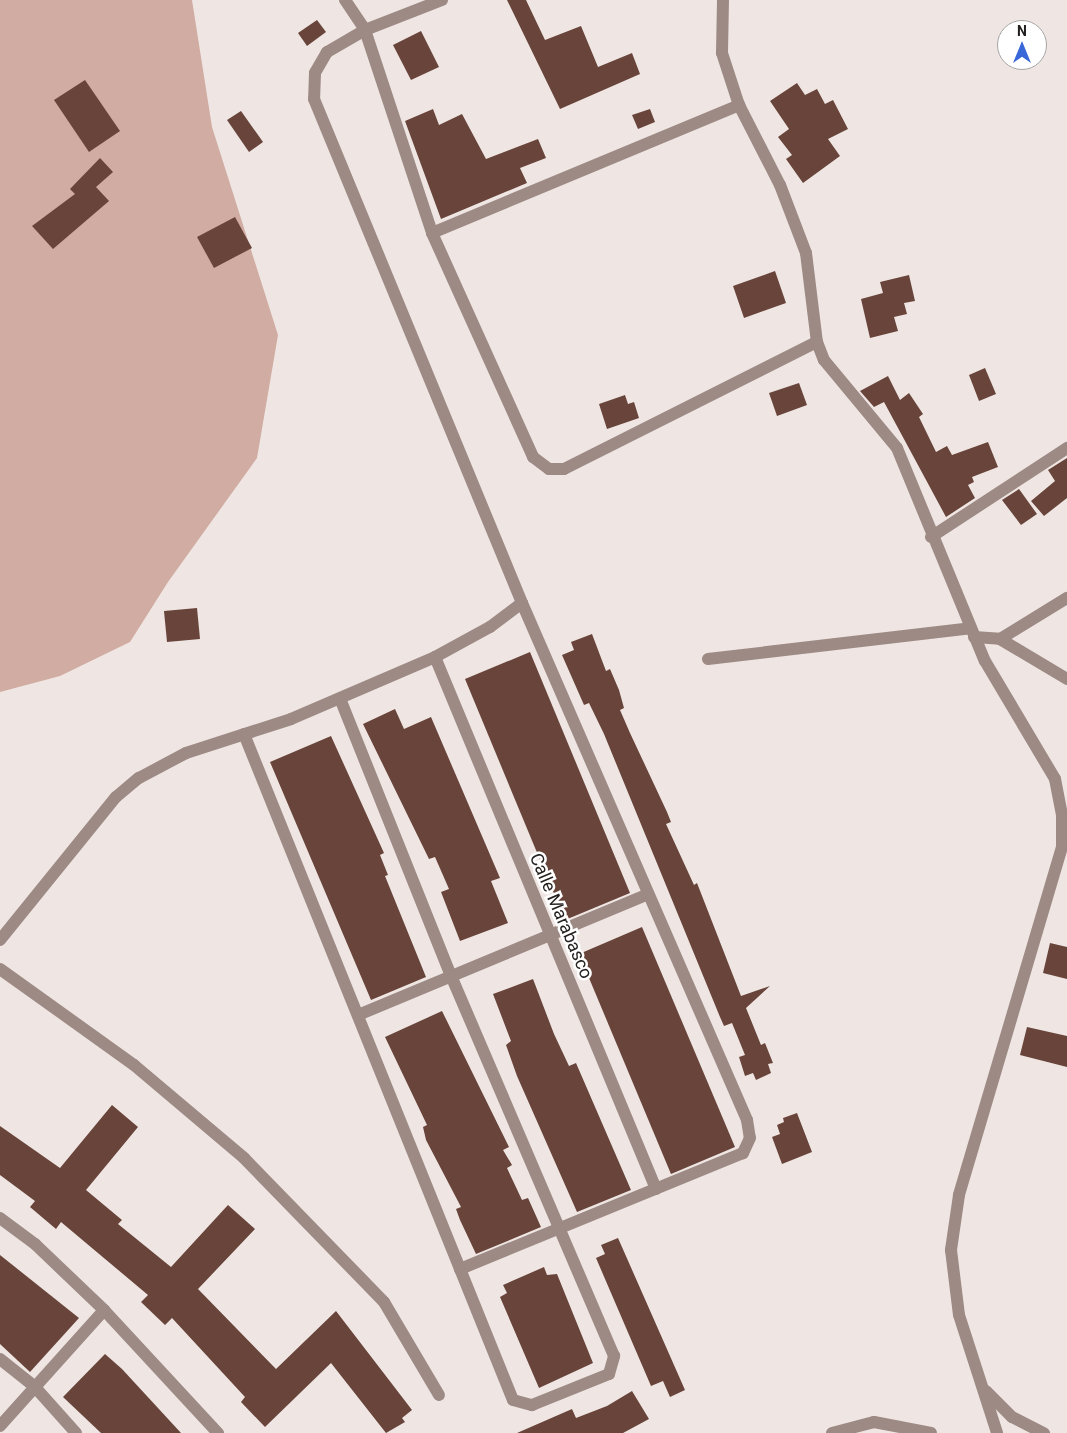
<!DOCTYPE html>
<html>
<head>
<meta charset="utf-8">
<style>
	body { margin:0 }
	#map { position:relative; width:1067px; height:1433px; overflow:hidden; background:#efe6e3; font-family:Roboto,sans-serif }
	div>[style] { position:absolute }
	.green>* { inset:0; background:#d1aca2 }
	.building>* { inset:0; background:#68443a }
	.minor>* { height:12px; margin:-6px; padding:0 6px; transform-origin:6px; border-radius:6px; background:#9d8a85 }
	span { translate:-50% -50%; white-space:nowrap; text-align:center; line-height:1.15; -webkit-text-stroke:5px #fff; paint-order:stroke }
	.street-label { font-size:18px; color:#221f1e }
	.north { position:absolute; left:997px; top:20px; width:50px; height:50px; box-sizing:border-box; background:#fff; border:1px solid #a7a5a5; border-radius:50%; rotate:0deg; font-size:14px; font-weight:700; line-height:20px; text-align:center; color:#221f1e }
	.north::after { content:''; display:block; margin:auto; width:18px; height:22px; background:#3967d7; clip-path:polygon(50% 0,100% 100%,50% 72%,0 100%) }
</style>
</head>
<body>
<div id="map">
	<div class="green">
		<i style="clip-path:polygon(0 0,192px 0,212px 127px,278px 335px,257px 458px,168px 582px,130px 642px,60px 676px,0 692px)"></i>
	</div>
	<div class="building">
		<i style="clip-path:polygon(507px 0,526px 0,545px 40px,581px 26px,598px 67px,632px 53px,640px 74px,560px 109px)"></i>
		<i style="clip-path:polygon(317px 20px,326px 32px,307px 46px,298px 33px)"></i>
		<i style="clip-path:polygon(421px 31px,439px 67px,411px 80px,393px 45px)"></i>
		<i style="clip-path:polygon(85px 80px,120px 131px,89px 152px,54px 100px)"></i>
		<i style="clip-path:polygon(797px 83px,805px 95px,817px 89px,825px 104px,833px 100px,848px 129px,828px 139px,840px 156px,803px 183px,786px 159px,792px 155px,778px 137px,789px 129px,770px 101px)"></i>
		<i style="clip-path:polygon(433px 109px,439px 125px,462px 114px,486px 159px,538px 139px,546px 158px,520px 168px,527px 183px,441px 219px,405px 121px)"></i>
		<i style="clip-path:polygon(650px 109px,655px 122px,638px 129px,632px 115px)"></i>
		<i style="clip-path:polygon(241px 111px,263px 142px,249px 152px,227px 120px)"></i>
		<i style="clip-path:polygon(100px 158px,113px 172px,96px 187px,109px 201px,53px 249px,32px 226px,75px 194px,70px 189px)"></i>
		<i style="clip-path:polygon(235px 217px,252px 248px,214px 268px,197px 237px)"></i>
		<i style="clip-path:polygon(775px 271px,786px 303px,744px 318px,733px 286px)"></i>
		<i style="clip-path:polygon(909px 275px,915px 301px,904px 303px,907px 314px,894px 317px,898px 331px,870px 338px,861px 299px,883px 293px,880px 282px)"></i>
		<i style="clip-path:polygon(985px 368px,996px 394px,979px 401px,969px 375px)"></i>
		<i style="clip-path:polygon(888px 376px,900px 400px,909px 393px,923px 414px,919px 417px,936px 452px,947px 446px,952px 455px,988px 442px,998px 467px,972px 477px,974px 482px,968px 485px,975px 498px,946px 517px,884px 402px,874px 407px,860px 391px)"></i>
		<i style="clip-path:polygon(799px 383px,807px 405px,777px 416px,769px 393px)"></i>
		<i style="clip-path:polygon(625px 395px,628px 404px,634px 402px,639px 418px,607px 429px,599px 404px)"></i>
		<i style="clip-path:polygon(1067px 458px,1067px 498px,1044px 516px,1031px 501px,1055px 481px,1048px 470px)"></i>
		<i style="clip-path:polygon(1019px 489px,1037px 514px,1021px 525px,1002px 500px)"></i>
		<i style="clip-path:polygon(197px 608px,200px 639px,167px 642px,164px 611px)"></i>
		<i style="clip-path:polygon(592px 634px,606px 671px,610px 669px,619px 690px,624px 708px,620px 710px,630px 733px,667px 812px,671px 822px,666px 824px,694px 885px,697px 883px,741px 996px,770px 986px,746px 1008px,761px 1045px,765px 1043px,773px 1063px,768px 1064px,771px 1073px,756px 1080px,753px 1073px,745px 1076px,739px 1057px,745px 1055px,732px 1023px,724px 1026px,720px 1017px,604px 734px,589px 703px,584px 705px,562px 655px,574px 650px,571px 642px)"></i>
		<i style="clip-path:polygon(530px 652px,630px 893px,565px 920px,465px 679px)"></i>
		<i style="clip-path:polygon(395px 709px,404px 729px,431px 717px,500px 878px,491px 881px,508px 923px,460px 941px,441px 892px,449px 889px,435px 857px,429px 859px,363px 724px)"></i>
		<i style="clip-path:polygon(331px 736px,384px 853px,380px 855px,388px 875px,385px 876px,426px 977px,371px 1000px,270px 762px)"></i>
		<i style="clip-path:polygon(642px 927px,735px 1147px,671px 1174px,579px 954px)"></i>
		<i style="clip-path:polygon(1050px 943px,1067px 947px,1067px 979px,1043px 973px)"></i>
		<i style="clip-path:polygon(533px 979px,554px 1034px,569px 1066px,576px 1063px,631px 1190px,577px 1212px,517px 1076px,506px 1045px,511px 1041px,493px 994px)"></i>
		<i style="clip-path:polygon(442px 1011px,509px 1147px,503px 1150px,512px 1165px,507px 1168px,522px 1200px,528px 1198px,541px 1227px,476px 1254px,460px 1220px,456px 1209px,461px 1207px,426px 1140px,423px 1127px,427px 1125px,385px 1037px)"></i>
		<i style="clip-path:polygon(1027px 1027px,1067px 1036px,1067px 1067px,1020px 1055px)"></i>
		<i style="clip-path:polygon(112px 1105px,138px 1127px,86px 1190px,122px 1220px,118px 1224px,171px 1267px,228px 1205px,255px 1229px,198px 1289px,276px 1369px,336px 1311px,412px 1410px,402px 1418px,405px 1422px,386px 1433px,331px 1363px,265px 1427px,241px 1402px,245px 1397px,172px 1318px,165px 1325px,141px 1302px,148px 1295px,61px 1222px,56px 1229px,30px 1207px,35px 1201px,0 1175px,0 1126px,60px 1168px)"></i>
		<i style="clip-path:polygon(797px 1113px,812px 1152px,782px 1164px,772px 1137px,780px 1134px,777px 1125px,784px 1122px,783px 1118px)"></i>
		<i style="clip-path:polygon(618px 1238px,685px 1390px,670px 1397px,663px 1381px,651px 1386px,596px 1258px,605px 1254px,601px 1245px)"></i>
		<i style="clip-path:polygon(0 1255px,79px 1318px,30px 1372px,0 1344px)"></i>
		<i style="clip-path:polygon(544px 1267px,547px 1275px,557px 1274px,593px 1363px,539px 1388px,500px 1297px,507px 1293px,503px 1285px)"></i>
		<i style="clip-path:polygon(105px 1354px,122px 1369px,181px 1433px,101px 1433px,63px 1397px)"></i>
		<i style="clip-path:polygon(632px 1391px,649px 1419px,623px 1433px,517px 1433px,572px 1409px,576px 1418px,607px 1406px)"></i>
	</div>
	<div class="minor">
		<i style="left:345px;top:0;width:36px;rotate:56deg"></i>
		<i style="left:365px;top:30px;width:214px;rotate:71.7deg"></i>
		<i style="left:432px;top:233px;width:246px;rotate:65.7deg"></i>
		<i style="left:533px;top:457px;width:20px;rotate:37deg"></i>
		<i style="left:549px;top:469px;width:15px"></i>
		<i style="left:564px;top:469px;width:283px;rotate:-26.7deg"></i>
		<i style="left:442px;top:0;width:83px;rotate:158.7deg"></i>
		<i style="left:365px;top:30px;width:44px;rotate:149.9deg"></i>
		<i style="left:327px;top:52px;width:24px;rotate:120deg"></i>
		<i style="left:315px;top:73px;width:26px;rotate:92deg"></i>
		<i style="left:314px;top:99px;width:545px;rotate:67.57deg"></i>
		<i style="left:522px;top:603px;width:564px;rotate:66.48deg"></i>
		<i style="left:747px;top:1120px;width:18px;rotate:81deg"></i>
		<i style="left:750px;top:1138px;width:17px;rotate:115deg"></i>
		<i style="left:743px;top:1153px;width:306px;rotate:157.7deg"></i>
		<i style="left:723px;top:0;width:53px;rotate:91.1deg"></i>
		<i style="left:722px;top:53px;width:55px;rotate:71.9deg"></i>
		<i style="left:739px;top:105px;width:90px;rotate:62.9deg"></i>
		<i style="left:780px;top:185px;width:73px;rotate:69.1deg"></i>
		<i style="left:806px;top:253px;width:90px;rotate:83deg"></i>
		<i style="left:817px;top:342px;width:19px;rotate:69deg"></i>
		<i style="left:824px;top:360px;width:114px;rotate:50.3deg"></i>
		<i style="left:897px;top:448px;width:230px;rotate:67.6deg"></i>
		<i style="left:985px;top:661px;width:137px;rotate:59.3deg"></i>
		<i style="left:1055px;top:779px;width:36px;rotate:79deg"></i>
		<i style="left:1062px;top:814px;width:33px;rotate:90deg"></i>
		<i style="left:1062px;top:847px;width:363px;rotate:106.5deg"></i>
		<i style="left:959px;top:1195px;width:56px;rotate:98.3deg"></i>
		<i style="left:951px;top:1250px;width:65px;rotate:83deg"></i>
		<i style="left:959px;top:1315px;width:124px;rotate:72.1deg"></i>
		<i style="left:432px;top:233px;width:333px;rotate:-22.6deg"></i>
		<i style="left:931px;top:537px;width:163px;rotate:-33.2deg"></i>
		<i style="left:974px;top:637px;width:26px;rotate:4deg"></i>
		<i style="left:1000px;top:639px;width:78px;rotate:30.8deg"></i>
		<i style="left:1000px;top:639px;width:79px;rotate:-31.5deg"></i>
		<i style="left:435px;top:657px;width:576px;rotate:67.44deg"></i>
		<i style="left:708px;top:659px;width:264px;rotate:-6.7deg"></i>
		<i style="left:244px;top:734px;width:718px;rotate:68.01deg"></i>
		<i style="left:513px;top:1400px;width:20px;rotate:15deg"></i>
		<i style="left:532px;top:1405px;width:83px;rotate:-21.9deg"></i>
		<i style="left:609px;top:1374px;width:19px;rotate:-74deg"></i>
		<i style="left:614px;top:1356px;width:413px;rotate:-113.2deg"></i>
		<i style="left:451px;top:976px;width:299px;rotate:-111.8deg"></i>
		<i style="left:0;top:940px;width:184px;rotate:-51deg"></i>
		<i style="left:116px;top:797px;width:30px;rotate:-40deg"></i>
		<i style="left:139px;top:778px;width:53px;rotate:-28deg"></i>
		<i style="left:186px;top:753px;width:110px;rotate:-17.9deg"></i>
		<i style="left:291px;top:719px;width:157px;rotate:-23.3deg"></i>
		<i style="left:435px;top:657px;width:63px;rotate:-28.6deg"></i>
		<i style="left:490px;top:627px;width:40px;rotate:-37deg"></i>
		<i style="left:0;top:969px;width:165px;rotate:35.6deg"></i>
		<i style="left:134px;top:1065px;width:144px;rotate:40.2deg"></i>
		<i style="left:244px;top:1158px;width:201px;rotate:45.8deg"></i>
		<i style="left:384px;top:1302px;width:108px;rotate:59.4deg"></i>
		<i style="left:358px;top:1015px;width:314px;rotate:-22.6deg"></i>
		<i style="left:0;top:1218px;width:44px;rotate:36.6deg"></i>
		<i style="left:35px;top:1244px;width:95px;rotate:43.7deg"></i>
		<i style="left:104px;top:1310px;width:168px;rotate:47.2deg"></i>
		<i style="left:0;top:1359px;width:43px;rotate:38.5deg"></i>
		<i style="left:34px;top:1386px;width:63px;rotate:48.2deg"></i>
		<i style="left:986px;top:1391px;width:37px;rotate:45deg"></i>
		<i style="left:1012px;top:1417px;width:36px;rotate:27deg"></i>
		<i style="left:0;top:1426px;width:156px;rotate:-48.1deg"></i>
		<i style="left:832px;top:1433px;width:43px;rotate:-14.7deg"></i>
		<i style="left:874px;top:1422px;width:58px;rotate:10.9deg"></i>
	</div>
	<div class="street-label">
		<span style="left:561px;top:916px;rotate:67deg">Calle Marabasco</span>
	</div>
	<div class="north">N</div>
</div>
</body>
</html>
